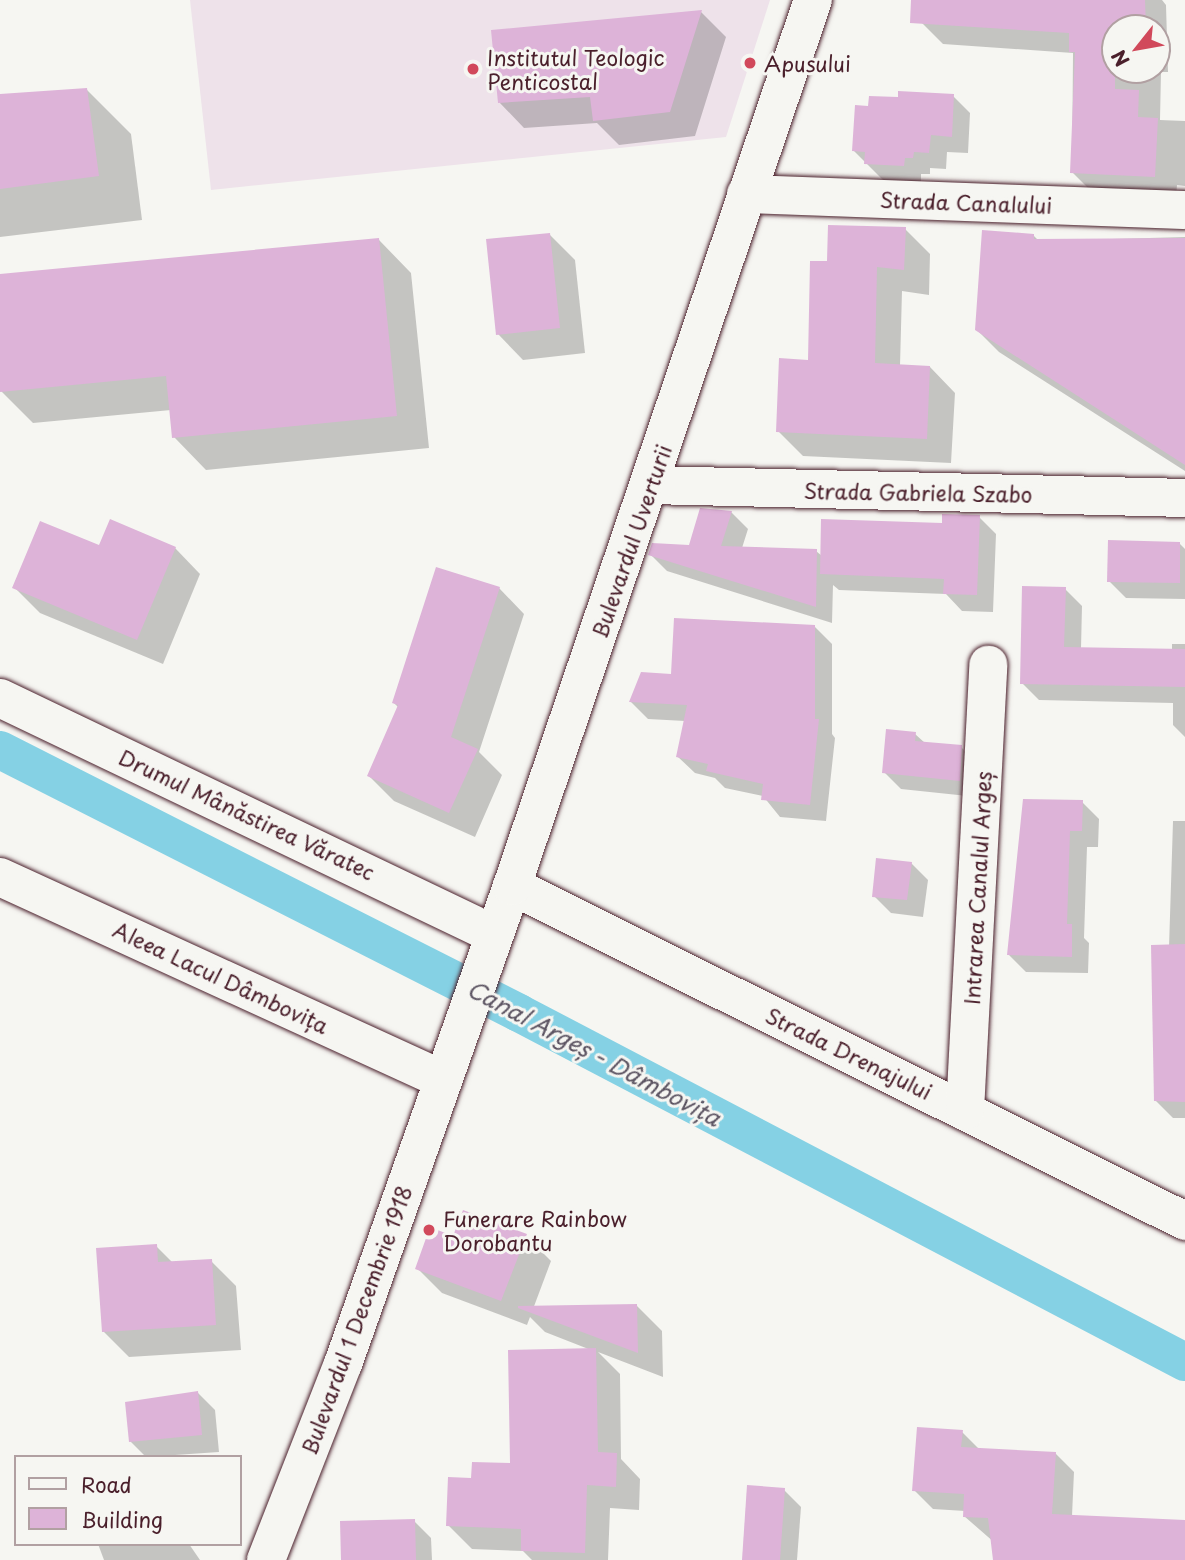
<!DOCTYPE html>
<html>
<head>
<meta charset="utf-8">
<style>
	body { margin:0 }
	#map { position:relative; width:1185px; height:1560px; overflow:hidden; background:#f6f6f2; font-family:"Playpen Sans",sans-serif }
	div>[style] { position:absolute }
	.built>* { inset:0; background:#eee2ea }
	.shadow>* { inset:0; background:#0003 }
	.canal>* { height:38px; margin:-19px; padding:0 19px; transform-origin:19px; border-radius:19px; background:#85d1e4 }
	.building>* { inset:0; background:#ddb3d8 }
	.roads { filter:drop-shadow(0 0 2px #4a1f2b) drop-shadow(0 0 2px #4a1f2b) }
	.street>* { height:38px; margin:-19px; padding:0 19px; transform-origin:19px; border-radius:19px; background:#f6f6f2 }
	.secondary>* { height:38px; margin:-19px; padding:0 19px; transform-origin:19px; border-radius:19px; background:#f6f6f2 }
	.dots>* { width:19px; height:19px; translate:-50% -50%; box-sizing:border-box; border:4px solid #f6f6f2; border-radius:50% }
	span { translate:-50% -50%; white-space:nowrap; text-align:center; line-height:1.15; -webkit-text-stroke:6px #f6f6f2; paint-order:stroke }
	.poi-label { font-size:21px; color:#4a1f2b }
	.left { translate:0 -50%; text-align:left }
	.street-label { font-size:21px; color:#4a1f2b }
	.water-label { font-size:23px; color:#5c5462; font-style:italic }
	.legend { position:absolute; left:14px; top:1455px; width:228px; height:91px; box-sizing:border-box; background:#f6f6f2; border:2px solid #b1a0a2; margin:0; padding:9px 12px; list-style:none; font-size:21px; color:#4a1f2b }
	.legend li { display:flex; align-items:center; gap:14px; height:35px }
	.legend b { width:35px; border:2px solid #b1a0a2 }
	.north { position:absolute; left:1101px; top:14px; width:70px; height:70px; box-sizing:border-box; background:#f6f6f2; border:2px solid #b1a0a2; border-radius:50%; rotate:239deg; font-size:19px; font-weight:700; line-height:28px; text-align:center; color:#4a1f2b }
	.north::after { content:''; display:block; margin:auto; width:24px; height:32px; background:#d1495b; clip-path:polygon(50% 0,100% 100%,50% 72%,0 100%) }
</style>
</head>
<body>
<div id="map">
	<div class="built">
		<i style="clip-path:polygon(190px 0,770px 0,726px 137px,211px 190px)"></i>
	</div>
	<div class="shadow">
		<i style="clip-path:polygon(evenodd,923px 0,1162px 0,1166px 5px,1168px 72px,1161px 72px,1160px 120px,1185px 121px,1185px 186px,1177px 185px,1176px 198px,1094px 194px,1072px 172px,1073px 53px,943px 44px,921px 22px,923px 0,1115px 28px,1157px 28px,1157px 70px,1115px 70px,1115px 28px)"></i>
		<i style="clip-path:polygon(701px 12px,726px 37px,695px 136px,619px 145px,597px 123px,524px 128px,499px 102px)"></i>
		<i style="clip-path:polygon(87px 90px,131px 134px,142px 220px,0 237px,0 96px)"></i>
		<i style="clip-path:polygon(953px 96px,970px 113px,968px 153px,947px 152px,946px 169px,930px 168px,930px 174px,921px 174px,921px 182px,883px 180px,854px 151px,870px 108px,900px 99px)"></i>
		<i style="clip-path:polygon(905px 229px,930px 254px,929px 295px,902px 291px,900px 366px,930px 367px,955px 393px,951px 463px,803px 456px,778px 431px,810px 361px,829px 263px)"></i>
		<i style="clip-path:polygon(550px 235px,575px 260px,585px 353px,523px 360px,498px 334px)"></i>
		<i style="clip-path:polygon(1033px 235px,1039px 241px,1185px 237px,1185px 471px,999px 352px,976px 329px)"></i>
		<i style="clip-path:polygon(379px 240px,411px 273px,429px 448px,206px 470px,174px 437px,171px 410px,33px 423px,1px 391px,0 276px)"></i>
		<i style="clip-path:polygon(731px 512px,748px 529px,742px 548px,816px 551px,822px 556px,979px 517px,996px 534px,993px 612px,962px 611px,946px 594px,839px 590px,833px 585px,832px 623px,667px 571px,650px 554px,690px 546px)"></i>
		<i style="clip-path:polygon(1179px 543px,1185px 549px,1185px 599px,1126px 598px,1109px 581px)"></i>
		<i style="clip-path:polygon(100px 548px,175px 548px,200px 574px,163px 664px,40px 613px,15px 588px)"></i>
		<i style="clip-path:polygon(499px 588px,524px 614px,479px 752px,502px 775px,475px 837px,394px 801px,369px 776px,399px 708px,394px 703px)"></i>
		<i style="clip-path:polygon(1065px 589px,1082px 606px,1081px 649px,1172px 651px,1172px 644px,1185px 644px,1185px 737px,1173px 725px,1173px 703px,1039px 700px,1022px 683px)"></i>
		<i style="clip-path:polygon(815px 627px,832px 644px,832px 734px,835px 738px,826px 821px,780px 817px,763px 796px,725px 788px,715px 778px,695px 773px,677px 756px,685px 721px,648px 719px,631px 702px,673px 675px)"></i>
		<i style="clip-path:polygon(915px 734px,925px 743px,961px 747px,978px 764px,977px 797px,901px 789px,884px 772px)"></i>
		<i style="clip-path:polygon(1082px 802px,1099px 819px,1098px 847px,1087px 847px,1084px 938px,1089px 943px,1088px 973px,1026px 972px,1009px 955px)"></i>
		<i style="clip-path:polygon(1173px 821px,1185px 821px,1185px 1118px,1173px 1118px,1156px 1101px,1169px 947px)"></i>
		<i style="clip-path:polygon(911px 863px,928px 880px,923px 917px,891px 913px,874px 896px)"></i>
		<i style="clip-path:polygon(526px 1236px,551px 1261px,533px 1309px,637px 1306px,662px 1331px,663px 1377px,598px 1352px,620px 1374px,621px 1459px,640px 1479px,639px 1510px,610px 1508px,608px 1560px,532px 1560px,523px 1551px,472px 1549px,448px 1525px,473px 1480px,512px 1465px,591px 1350px,545px 1332px,530px 1317px,527px 1325px,442px 1293px,417px 1268px,454px 1238px)"></i>
		<i style="clip-path:polygon(156px 1246px,173px 1263px,211px 1261px,236px 1286px,241px 1350px,129px 1357px,103px 1331px)"></i>
		<i style="clip-path:polygon(198px 1393px,215px 1410px,219px 1452px,146px 1457px,130px 1441px)"></i>
		<i style="clip-path:polygon(962px 1432px,979px 1449px,1055px 1453px,1074px 1472px,1072px 1516px,1185px 1521px,1185px 1560px,994px 1560px,995px 1543px,964px 1516px,965px 1511px,933px 1509px,914px 1490px)"></i>
		<i style="clip-path:polygon(784px 1490px,801px 1507px,797px 1560px,744px 1560px)"></i>
		<i style="clip-path:polygon(414px 1521px,431px 1538px,432px 1560px,343px 1560px)"></i>
		<i style="clip-path:polygon(98px 1544px,189px 1544px,200px 1560px,104px 1560px)"></i>
	</div>
	<div class="canal">
		<i style="left:0;top:750px;width:582px;rotate:26.87deg"></i>
		<i style="left:519px;top:1013px;width:752px;rotate:27.66deg"></i>
	</div>
	<div class="building">
		<i style="clip-path:polygon(911px 0,1145px 0,1146px 28px,1115px 28px,1115px 89px,1139px 90px,1138px 117px,1158px 118px,1155px 177px,1070px 173px,1075px 52px,1069px 52px,1069px 33px,910px 23px)"></i>
		<i style="clip-path:polygon(702px 10px,670px 112px,593px 121px,590px 97px,498px 103px,491px 30px)"></i>
		<i style="clip-path:polygon(87px 88px,99px 176px,0 189px,0 94px)"></i>
		<i style="clip-path:polygon(898px 91px,954px 94px,952px 137px,931px 135px,929px 153px,914px 152px,913px 158px,905px 158px,904px 166px,864px 164px,865px 152px,852px 151px,855px 105px,868px 106px,869px 96px,898px 97px)"></i>
		<i style="clip-path:polygon(828px 225px,906px 227px,904px 270px,877px 267px,875px 363px,930px 366px,927px 439px,776px 432px,779px 358px,808px 360px,810px 261px,827px 261px)"></i>
		<i style="clip-path:polygon(982px 230px,1034px 234px,1034px 239px,1185px 238px,1185px 465px,975px 330px)"></i>
		<i style="clip-path:polygon(550px 233px,560px 328px,496px 335px,486px 239px)"></i>
		<i style="clip-path:polygon(379px 238px,397px 416px,172px 438px,166px 376px,0 392px,0 274px)"></i>
		<i style="clip-path:polygon(700px 508px,732px 511px,721px 546px,817px 549px,816px 607px,648px 555px,652px 543px,689px 545px)"></i>
		<i style="clip-path:polygon(942px 514px,980px 515px,977px 595px,943px 594px,944px 579px,820px 574px,821px 519px,942px 523px)"></i>
		<i style="clip-path:polygon(110px 519px,176px 547px,137px 640px,12px 588px,40px 521px,99px 545px)"></i>
		<i style="clip-path:polygon(1108px 540px,1180px 542px,1180px 583px,1107px 582px)"></i>
		<i style="clip-path:polygon(436px 567px,500px 587px,451px 737px,478px 749px,449px 813px,367px 776px,398px 705px,392px 703px)"></i>
		<i style="clip-path:polygon(1022px 586px,1066px 587px,1064px 647px,1185px 649px,1185px 687px,1020px 684px)"></i>
		<i style="clip-path:polygon(674px 618px,815px 625px,815px 719px,819px 719px,810px 805px,761px 800px,763px 784px,706px 771px,708px 764px,676px 757px,687px 705px,629px 702px,641px 672px,671px 674px)"></i>
		<i style="clip-path:polygon(886px 729px,916px 732px,915px 741px,962px 745px,960px 781px,882px 773px)"></i>
		<i style="clip-path:polygon(1023px 799px,1083px 800px,1082px 831px,1070px 831px,1067px 924px,1072px 924px,1072px 957px,1007px 955px)"></i>
		<i style="clip-path:polygon(876px 858px,912px 862px,907px 900px,872px 897px)"></i>
		<i style="clip-path:polygon(1185px 944px,1185px 1102px,1154px 1101px,1151px 945px)"></i>
		<i style="clip-path:polygon(463px 1210px,527px 1234px,501px 1301px,415px 1269px,430px 1227px,453px 1236px)"></i>
		<i style="clip-path:polygon(157px 1244px,158px 1262px,212px 1259px,216px 1325px,102px 1332px,96px 1248px)"></i>
		<i style="clip-path:polygon(637px 1304px,638px 1353px,518px 1308px,518px 1306px)"></i>
		<i style="clip-path:polygon(596px 1348px,598px 1452px,617px 1453px,616px 1487px,587px 1485px,585px 1553px,521px 1551px,521px 1529px,446px 1526px,448px 1477px,471px 1478px,472px 1462px,510px 1463px,508px 1350px)"></i>
		<i style="clip-path:polygon(198px 1391px,202px 1435px,129px 1442px,125px 1402px)"></i>
		<i style="clip-path:polygon(917px 1427px,963px 1430px,961px 1447px,1056px 1452px,1052px 1514px,1185px 1520px,1185px 1560px,993px 1560px,988px 1518px,963px 1517px,964px 1494px,912px 1491px)"></i>
		<i style="clip-path:polygon(747px 1485px,785px 1488px,780px 1560px,742px 1560px)"></i>
		<i style="clip-path:polygon(415px 1519px,416px 1560px,341px 1560px,340px 1521px)"></i>
	</div>
	<div class="roads">
		<div class="street">
			<i style="left:746px;top:194px;width:439px;rotate:2.1deg"></i>
			<i style="left:651px;top:485px;width:534px;rotate:1.39deg"></i>
			<i style="left:0;top:698px;width:547px;rotate:25.58deg"></i>
			<i style="left:0;top:877px;width:486px;rotate:24.6deg"></i>
			<i style="left:512px;top:886px;width:752px;rotate:26.46deg"></i>
			<i style="left:965px;top:1111px;width:447px;rotate:-87deg"></i>
		</div>
		<div class="secondary">
			<i style="left:266px;top:1560px;width:211px;rotate:-68.6deg"></i>
			<i style="left:343px;top:1364px;width:507px;rotate:-70.53deg"></i>
			<i style="left:512px;top:886px;width:936px;rotate:-71.24deg"></i>
		</div>
	</div>
	<div class="dots">
		<i style="left:750px;top:63px;background:#d1495b"></i>
		<i style="left:473px;top:69px;background:#d1495b"></i>
		<i style="left:429px;top:1230px;background:#d1495b"></i>
	</div>
	<div class="poi-label">
		<span class="left" style="left:487px;top:69px">Institutul Teologic<br>Penticostal</span>
		<span class="left" style="left:764px;top:63px">Apusului</span>
		<span class="left" style="left:443px;top:1230px">Funerare Rainbow<br>Dorobantu</span>
	</div>
	<div class="street-label">
		<span style="left:966px;top:202px;rotate:2deg">Strada Canalului</span>
		<span style="left:918px;top:492px;rotate:1deg">Strada Gabriela Szabo</span>
		<span style="left:631px;top:541px;rotate:-71deg">Bulevardul Uverturii</span>
		<span style="left:247px;top:814px;rotate:25deg">Drumul Mânăstirea Văratec</span>
		<span style="left:977px;top:888px;rotate:-87deg">Intrarea Canalul Argeș</span>
		<span style="left:221px;top:977px;rotate:25deg">Aleea Lacul Dâmbovița</span>
		<span style="left:849px;top:1053px;rotate:26deg">Strada Drenajului</span>
		<span style="left:356px;top:1320px;rotate:-70deg">Bulevardul 1 Decembrie 1918</span>
	</div>
	<div class="water-label">
		<span style="left:594px;top:1053px;rotate:28deg">Canal Argeș - Dâmbovița</span>
	</div>
	<ul class="legend">
	<li><b style="height:9px;background:#f6f6f2"></b>Road</li>
	<li><b style="height:19px;background:#ddb3d8"></b>Building</li>
	</ul>
	<div class="north">N</div>
</div>
</body>
</html>
